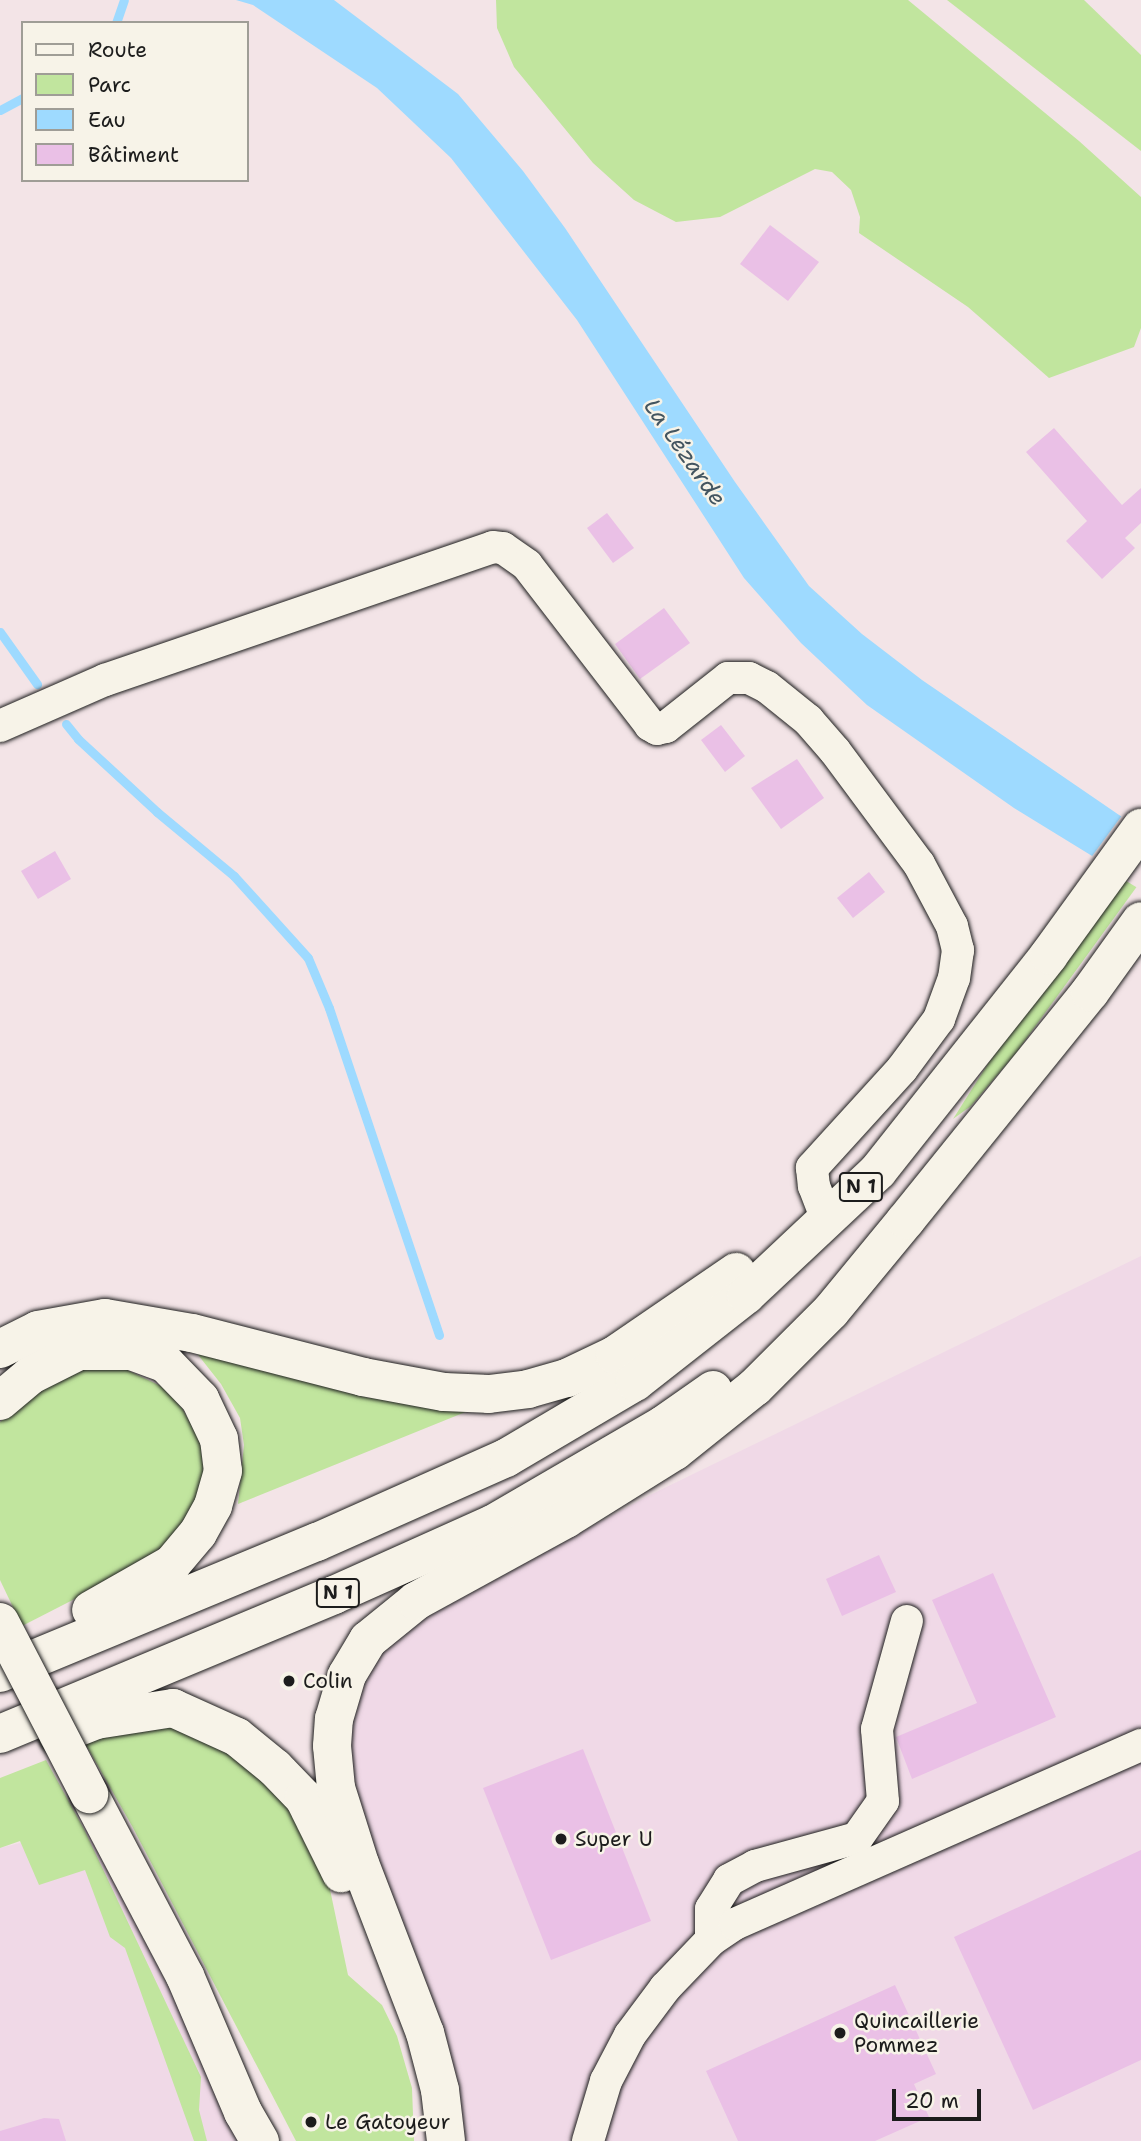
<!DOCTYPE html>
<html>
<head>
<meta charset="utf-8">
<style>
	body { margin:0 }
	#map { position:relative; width:1141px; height:2141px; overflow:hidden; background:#f3e4e7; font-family:"Shantell Sans",sans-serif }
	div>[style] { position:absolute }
	.built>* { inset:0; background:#f0d9e7 }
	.green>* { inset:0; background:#c1e59e }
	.water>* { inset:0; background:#9edaff }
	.pier>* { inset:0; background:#f3e4e7 }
	.stream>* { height:9px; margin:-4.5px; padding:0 4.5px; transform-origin:4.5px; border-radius:4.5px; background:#9edaff }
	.building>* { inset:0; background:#eac0e6 }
	.roads { filter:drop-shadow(0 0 2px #1c1c1c) drop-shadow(0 0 2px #1c1c1c) }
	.minor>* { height:32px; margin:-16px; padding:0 16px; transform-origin:16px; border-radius:16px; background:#f7f3e8 }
	.major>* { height:38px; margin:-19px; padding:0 19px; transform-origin:19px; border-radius:19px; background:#f7f3e8 }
	.highway>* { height:38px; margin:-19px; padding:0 19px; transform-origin:19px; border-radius:19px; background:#f7f3e8 }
	.bridges { filter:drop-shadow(0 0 2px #1c1c1c) drop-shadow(0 0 2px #1c1c1c) }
	.major-bridge>* { height:38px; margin:-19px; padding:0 19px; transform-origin:19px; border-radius:19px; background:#f7f3e8 }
	.dots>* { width:19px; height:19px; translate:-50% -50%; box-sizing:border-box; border:4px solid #f7f3e8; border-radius:50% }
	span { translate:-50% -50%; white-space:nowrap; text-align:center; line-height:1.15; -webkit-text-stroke:5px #f7f3e8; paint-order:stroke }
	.shield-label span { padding:2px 5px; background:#f7f3e8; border:2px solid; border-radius:5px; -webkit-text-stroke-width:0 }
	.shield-label { font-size:19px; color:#1c1c1c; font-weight:700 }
	.poi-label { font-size:21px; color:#1c1c1c }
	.left { translate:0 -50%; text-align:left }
	.water-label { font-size:23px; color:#435560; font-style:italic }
	.legend { position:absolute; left:21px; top:21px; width:228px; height:161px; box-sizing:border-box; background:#f7f3e8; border:2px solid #9f9d96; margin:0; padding:9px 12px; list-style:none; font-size:21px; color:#1c1c1c }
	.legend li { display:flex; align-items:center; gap:14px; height:35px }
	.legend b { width:35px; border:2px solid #9f9d96 }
	.scale { position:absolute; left:892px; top:2089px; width:89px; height:32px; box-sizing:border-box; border:4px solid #1c1c1c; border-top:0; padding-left:9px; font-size:21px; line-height:24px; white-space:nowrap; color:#1c1c1c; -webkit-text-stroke:5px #f7f3e8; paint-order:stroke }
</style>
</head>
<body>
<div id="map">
	<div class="built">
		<i style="clip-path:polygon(1141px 1256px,1141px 2141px,446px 2141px,336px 1788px,354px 1675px,390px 1636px,648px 1496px)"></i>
		<i style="clip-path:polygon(79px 1828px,113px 1836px,245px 2141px,0 2141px,0 1848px)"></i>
	</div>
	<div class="green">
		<i style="clip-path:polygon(496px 0,908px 0,1079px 141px,1141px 197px,1141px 328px,1134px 347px,1049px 378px,968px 307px,859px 233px,860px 217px,851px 190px,832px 172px,815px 169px,720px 217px,676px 222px,634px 200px,593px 163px,514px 67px,497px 28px)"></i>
		<i style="clip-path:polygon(947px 0,1084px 0,1141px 55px,1141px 151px)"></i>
		<i style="clip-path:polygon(1126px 876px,1138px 885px,1016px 1053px,971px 1106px,953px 1119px,991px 1059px)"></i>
		<i style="clip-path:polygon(195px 1351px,364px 1397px,468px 1411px,238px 1504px,244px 1445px,240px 1418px,221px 1384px)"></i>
		<i style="clip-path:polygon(107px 1366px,127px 1370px,163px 1387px,182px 1408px,200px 1441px,205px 1482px,190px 1526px,141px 1565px,22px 1626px,0 1580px,0 1422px,53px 1382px,83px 1370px)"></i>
		<i style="clip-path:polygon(158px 1727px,191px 1728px,272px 1783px,324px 1861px,348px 1975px,382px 2005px,397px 2036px,412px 2088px,414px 2141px,296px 2141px,132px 1826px,82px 1738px)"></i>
		<i style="clip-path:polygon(46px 1760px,84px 1829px,201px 2077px,199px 2110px,207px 2141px,194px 2141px,125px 1948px,110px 1937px,85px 1870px,39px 1885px,20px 1841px,0 1848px,0 1778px)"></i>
	</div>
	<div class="water">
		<i style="clip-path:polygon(236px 0,334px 0,458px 94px,523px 171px,565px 228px,735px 482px,809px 586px,862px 634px,922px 680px,1141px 830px,1141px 886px,1014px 808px,867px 705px,801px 643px,744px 578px,577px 320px,451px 158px,377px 88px,253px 5px)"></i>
	</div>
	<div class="pier">
		<i style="clip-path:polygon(1123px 814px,1141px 826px,1141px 890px,1090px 859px)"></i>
	</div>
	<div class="stream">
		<i style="left:116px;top:23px;width:24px;rotate:-71deg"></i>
		<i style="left:0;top:110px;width:26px;rotate:-28deg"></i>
		<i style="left:0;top:632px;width:64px;rotate:54.6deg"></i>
		<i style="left:66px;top:724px;width:19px;rotate:51deg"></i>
		<i style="left:78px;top:739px;width:108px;rotate:42.7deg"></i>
		<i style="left:157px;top:812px;width:100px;rotate:39.7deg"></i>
		<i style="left:234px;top:876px;width:110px;rotate:47.9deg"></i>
		<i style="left:308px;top:958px;width:54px;rotate:67.2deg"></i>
		<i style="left:329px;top:1008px;width:345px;rotate:71.4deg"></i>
	</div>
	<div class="building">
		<i style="clip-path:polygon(770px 225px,819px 262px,788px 301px,740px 264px)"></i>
		<i style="clip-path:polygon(1054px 428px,1122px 505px,1141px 488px,1141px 523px,1125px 538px,1135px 548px,1102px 579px,1066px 541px,1087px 521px,1026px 452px)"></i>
		<i style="clip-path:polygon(607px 513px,634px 548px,613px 563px,587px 528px)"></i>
		<i style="clip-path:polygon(664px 608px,690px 643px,640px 679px,615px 644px)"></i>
		<i style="clip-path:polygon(721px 725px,745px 756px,725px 772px,701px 740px)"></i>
		<i style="clip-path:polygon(797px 759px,824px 798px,781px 829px,751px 788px)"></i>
		<i style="clip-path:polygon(55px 851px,71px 879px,38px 899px,21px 871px)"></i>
		<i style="clip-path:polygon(869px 872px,885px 892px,853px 918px,837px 898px)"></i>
		<i style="clip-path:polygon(879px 1555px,896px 1592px,842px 1616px,826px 1579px)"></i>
		<i style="clip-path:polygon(993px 1573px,1056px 1717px,912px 1779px,896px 1737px,977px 1703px,932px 1600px)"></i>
		<i style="clip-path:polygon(583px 1749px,651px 1921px,551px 1960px,483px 1788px)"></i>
		<i style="clip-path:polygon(1141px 1850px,1141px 2060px,1033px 2110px,954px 1937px)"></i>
		<i style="clip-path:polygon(895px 1985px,936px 2074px,914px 2084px,929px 2117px,875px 2141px,738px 2141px,706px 2071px)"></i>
		<i style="clip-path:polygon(44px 2118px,59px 2119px,66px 2141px,0 2141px,0 2131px)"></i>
	</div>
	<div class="roads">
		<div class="minor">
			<i style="left:0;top:726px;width:115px;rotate:-23.7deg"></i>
			<i style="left:105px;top:680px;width:410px;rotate:-18.9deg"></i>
			<i style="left:493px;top:547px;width:10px;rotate:6deg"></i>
			<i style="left:503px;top:548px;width:29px;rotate:35deg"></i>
			<i style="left:527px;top:565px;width:202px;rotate:52.4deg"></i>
			<i style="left:650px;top:725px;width:8px;rotate:30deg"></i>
			<i style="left:657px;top:729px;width:9px;rotate:-13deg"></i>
			<i style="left:666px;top:727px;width:79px;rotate:-38.3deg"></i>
			<i style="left:728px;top:678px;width:21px"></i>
			<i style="left:749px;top:678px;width:20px;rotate:27deg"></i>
			<i style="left:767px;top:687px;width:53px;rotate:38.8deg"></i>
			<i style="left:808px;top:720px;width:41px;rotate:48.9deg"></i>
			<i style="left:835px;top:751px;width:141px;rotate:53.4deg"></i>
			<i style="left:919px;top:864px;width:70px;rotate:62deg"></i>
			<i style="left:952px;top:926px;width:25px;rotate:76deg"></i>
			<i style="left:958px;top:950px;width:28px;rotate:98deg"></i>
			<i style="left:954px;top:978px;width:44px;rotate:110.1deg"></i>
			<i style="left:939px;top:1019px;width:62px;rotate:126.5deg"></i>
			<i style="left:902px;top:1069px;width:134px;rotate:132.3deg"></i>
			<i style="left:812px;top:1168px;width:18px;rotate:84deg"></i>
			<i style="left:814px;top:1186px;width:26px;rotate:69deg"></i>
			<i style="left:711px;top:1940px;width:31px;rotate:-90deg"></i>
			<i style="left:711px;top:1909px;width:34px;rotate:-58deg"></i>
			<i style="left:729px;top:1880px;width:30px;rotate:-28deg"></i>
			<i style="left:755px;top:1866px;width:106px;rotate:-15.4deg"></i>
			<i style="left:857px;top:1838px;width:45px;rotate:-54.9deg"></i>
			<i style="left:883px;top:1801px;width:72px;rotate:-94.8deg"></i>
			<i style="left:877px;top:1729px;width:112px;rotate:-74.5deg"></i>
			<i style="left:588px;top:2141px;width:63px;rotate:-73.3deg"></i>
			<i style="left:606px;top:2081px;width:52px;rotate:-62.4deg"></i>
			<i style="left:630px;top:2035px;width:59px;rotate:-53.3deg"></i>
			<i style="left:665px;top:1988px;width:66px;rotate:-46.2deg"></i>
			<i style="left:711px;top:1940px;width:29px;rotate:-34deg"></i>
			<i style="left:735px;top:1924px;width:444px;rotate:-23.8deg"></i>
		</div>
		<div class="major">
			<i style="left:89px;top:1794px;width:206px;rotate:62.2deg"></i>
			<i style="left:185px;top:1976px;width:148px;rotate:66.9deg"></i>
			<i style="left:243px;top:2112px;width:34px;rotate:60deg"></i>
		</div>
		<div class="highway">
			<i style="left:0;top:1349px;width:42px;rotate:-26.6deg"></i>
			<i style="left:38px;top:1330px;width:68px;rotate:-10.2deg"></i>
			<i style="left:105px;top:1318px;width:88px;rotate:9.8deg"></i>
			<i style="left:192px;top:1333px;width:177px;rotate:14.4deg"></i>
			<i style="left:363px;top:1377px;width:82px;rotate:10.5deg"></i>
			<i style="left:444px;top:1392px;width:45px;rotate:2.5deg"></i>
			<i style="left:489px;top:1394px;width:39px;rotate:-7deg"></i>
			<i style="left:528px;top:1389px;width:41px;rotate:-15.8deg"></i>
			<i style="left:567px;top:1378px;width:53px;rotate:-25.6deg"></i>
			<i style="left:615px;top:1355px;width:147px;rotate:-34.4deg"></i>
			<i style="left:0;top:1401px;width:40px;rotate:-40deg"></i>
			<i style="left:31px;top:1375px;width:54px;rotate:-26.6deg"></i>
			<i style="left:79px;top:1351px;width:52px"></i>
			<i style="left:131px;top:1351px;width:37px;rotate:20deg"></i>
			<i style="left:166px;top:1364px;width:49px;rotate:45.8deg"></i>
			<i style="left:200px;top:1399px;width:44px;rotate:64.6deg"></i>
			<i style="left:219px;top:1439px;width:32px;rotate:83deg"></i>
			<i style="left:223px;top:1471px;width:36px;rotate:106deg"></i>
			<i style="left:213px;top:1506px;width:31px;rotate:119deg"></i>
			<i style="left:198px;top:1533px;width:40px;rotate:130deg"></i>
			<i style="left:172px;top:1564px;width:93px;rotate:150.4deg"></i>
			<i style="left:0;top:1673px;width:343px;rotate:-22.5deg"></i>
			<i style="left:317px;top:1542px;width:207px;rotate:-24deg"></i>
			<i style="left:506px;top:1458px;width:150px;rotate:-30.5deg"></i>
			<i style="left:635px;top:1382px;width:141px;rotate:-38.1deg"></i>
			<i style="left:746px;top:1295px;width:181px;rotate:-43.2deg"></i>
			<i style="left:878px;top:1171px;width:275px;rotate:-51.6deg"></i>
			<i style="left:1049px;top:955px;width:157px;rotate:-54.1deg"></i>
			<i style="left:0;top:1734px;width:362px;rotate:-22.6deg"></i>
			<i style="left:334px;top:1595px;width:174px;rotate:-24.1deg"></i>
			<i style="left:493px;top:1524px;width:197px;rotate:-30.2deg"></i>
			<i style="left:663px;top:1425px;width:61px;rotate:-35deg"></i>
			<i style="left:58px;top:1735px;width:41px;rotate:-21.5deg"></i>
			<i style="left:96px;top:1720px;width:78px;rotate:-8.9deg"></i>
			<i style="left:173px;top:1708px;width:70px;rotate:24.4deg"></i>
			<i style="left:237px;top:1737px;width:49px;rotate:39.2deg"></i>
			<i style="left:275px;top:1768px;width:42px;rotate:46deg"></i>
			<i style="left:304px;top:1798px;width:84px;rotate:63.7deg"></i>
			<i style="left:446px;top:2141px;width:51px;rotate:-96.7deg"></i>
			<i style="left:440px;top:2090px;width:59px;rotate:-104.7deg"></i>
			<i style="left:425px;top:2033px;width:181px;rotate:-111deg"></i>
			<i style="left:360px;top:1864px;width:80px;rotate:-107.5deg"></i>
			<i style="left:336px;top:1788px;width:42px;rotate:-95.4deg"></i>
			<i style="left:332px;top:1746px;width:27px;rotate:-86deg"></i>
			<i style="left:334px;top:1719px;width:46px;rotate:-73.5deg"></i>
			<i style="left:347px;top:1675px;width:41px;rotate:-59deg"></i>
			<i style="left:368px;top:1640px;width:62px;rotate:-39.1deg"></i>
			<i style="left:416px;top:1601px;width:171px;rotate:-28.7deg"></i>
			<i style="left:566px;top:1519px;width:128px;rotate:-32deg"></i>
			<i style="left:675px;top:1451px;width:102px;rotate:-38.7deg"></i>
			<i style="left:755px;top:1387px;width:107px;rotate:-45deg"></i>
			<i style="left:831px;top:1311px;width:118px;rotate:-50.5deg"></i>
			<i style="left:906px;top:1220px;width:293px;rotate:-51.1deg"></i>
			<i style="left:1090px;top:992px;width:87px;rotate:-54.3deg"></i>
		</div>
	</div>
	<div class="bridges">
		<div class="major-bridge">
			<i style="left:0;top:1622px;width:194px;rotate:62.6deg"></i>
		</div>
	</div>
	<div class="dots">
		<i style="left:289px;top:1681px;background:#1c1c1c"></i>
		<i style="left:561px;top:1839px;background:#1c1c1c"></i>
		<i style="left:840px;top:2033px;background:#1c1c1c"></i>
		<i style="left:311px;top:2122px;background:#1c1c1c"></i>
	</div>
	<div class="shield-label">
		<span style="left:861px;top:1187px">N 1</span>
		<span style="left:338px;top:1593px">N 1</span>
	</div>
	<div class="poi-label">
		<span class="left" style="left:303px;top:1681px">Colin</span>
		<span class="left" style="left:575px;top:1839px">Super U</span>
		<span class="left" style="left:854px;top:2033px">Quincaillerie<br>Pommez</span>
		<span class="left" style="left:325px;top:2122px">Le Gatoyeur</span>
	</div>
	<div class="water-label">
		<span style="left:685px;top:452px;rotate:55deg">La Lézarde</span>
	</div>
	<ul class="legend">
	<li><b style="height:9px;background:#f7f3e8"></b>Route</li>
	<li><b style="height:19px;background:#c1e59e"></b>Parc</li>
	<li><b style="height:19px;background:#9edaff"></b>Eau</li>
	<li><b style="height:19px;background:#eac0e6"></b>Bâtiment</li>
	</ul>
	<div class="scale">20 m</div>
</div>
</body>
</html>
